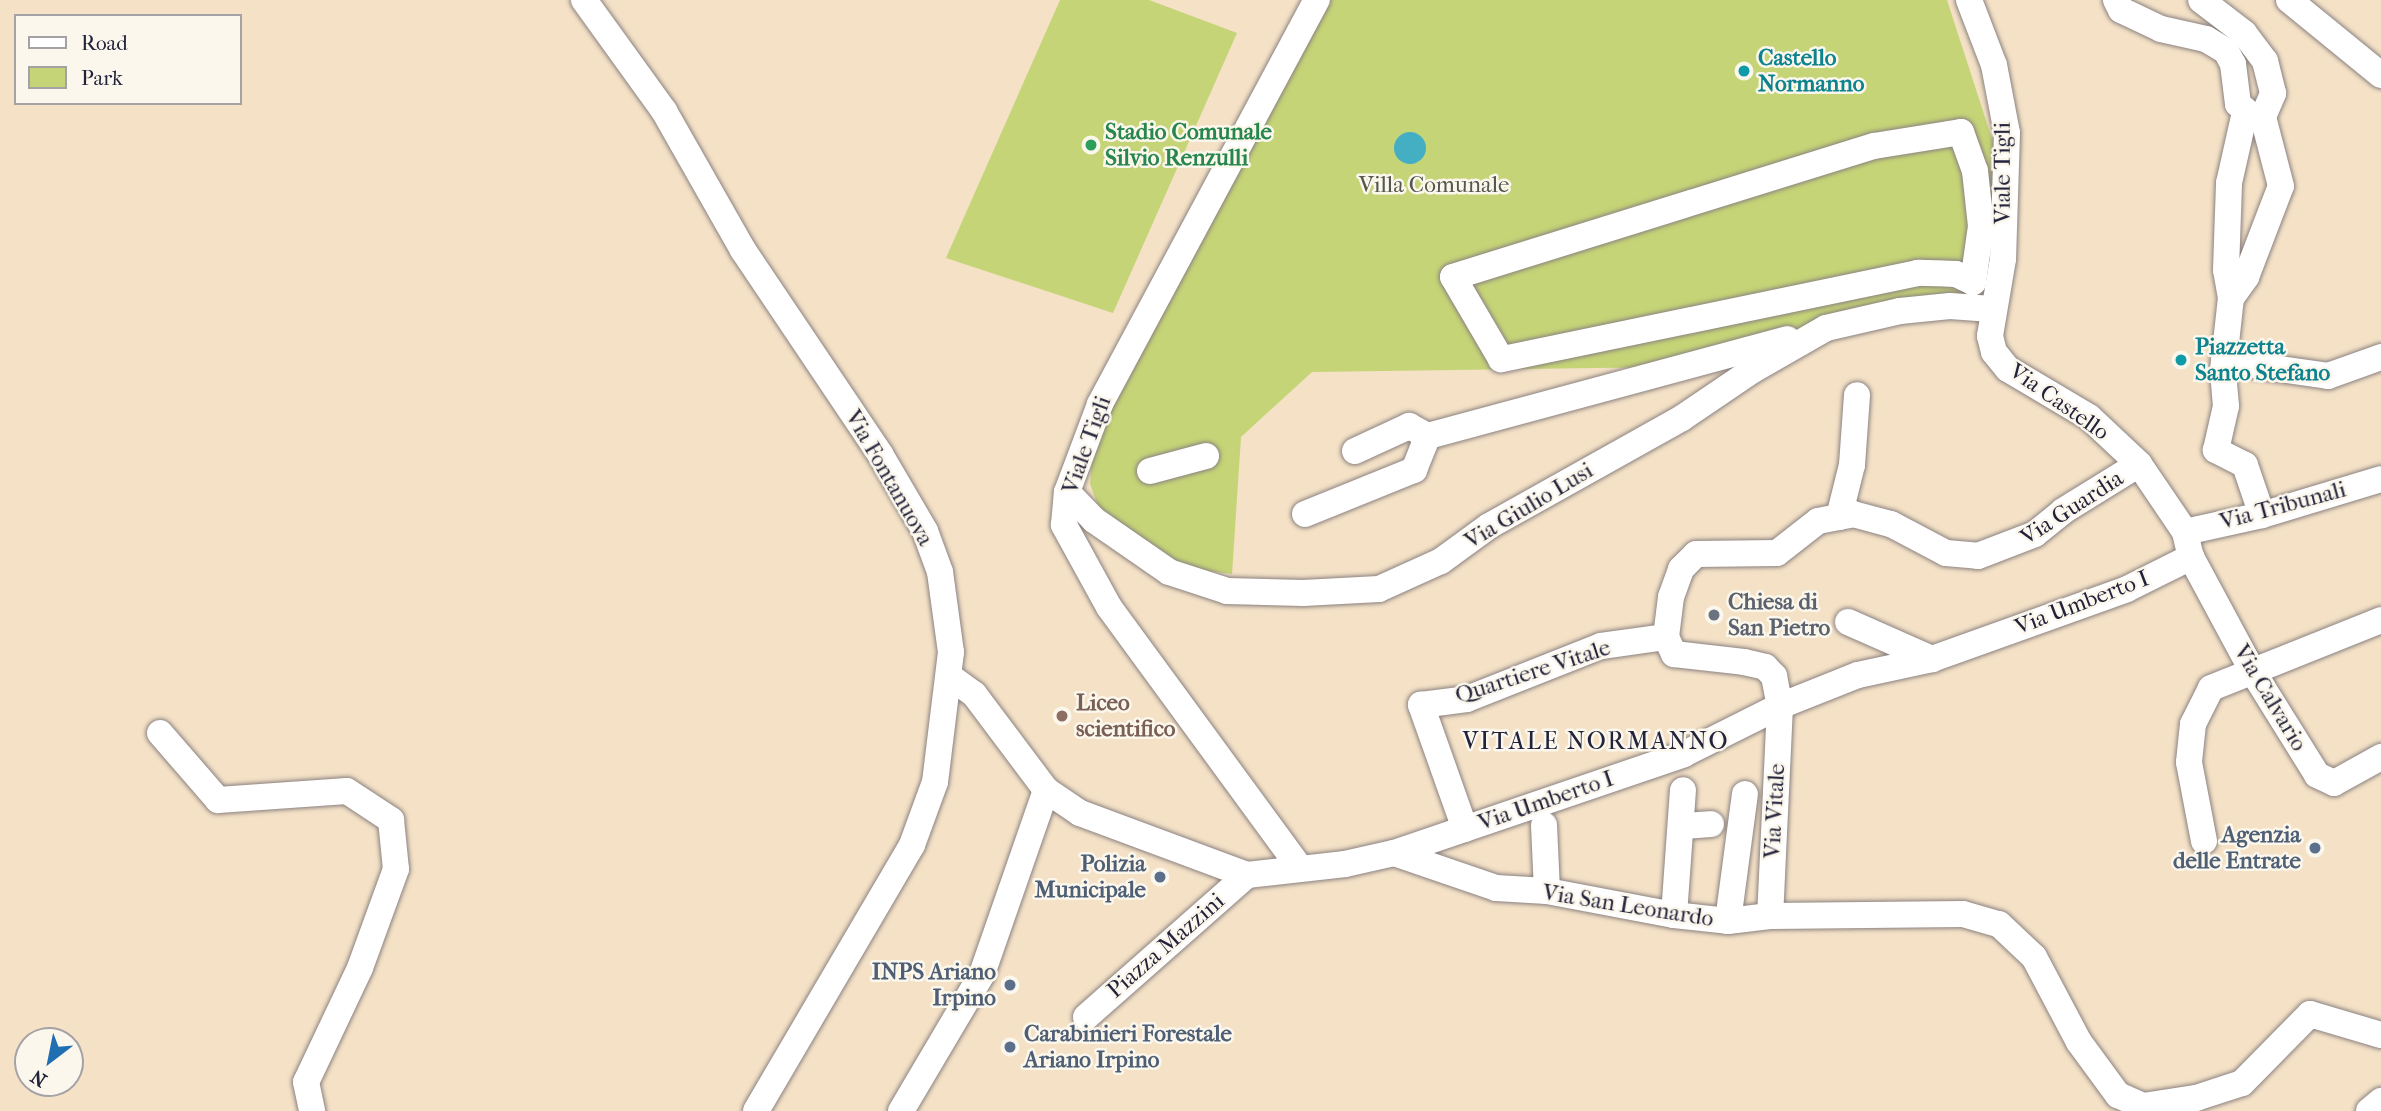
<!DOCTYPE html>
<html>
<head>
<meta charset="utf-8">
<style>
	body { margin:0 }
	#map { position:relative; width:2381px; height:1111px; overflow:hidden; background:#f4e1c6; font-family:"IM FELL French Canon",serif }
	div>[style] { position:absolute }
	.green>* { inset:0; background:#c5d476 }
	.water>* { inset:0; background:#44aec3 }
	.round { border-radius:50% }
	.roads { filter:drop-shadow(0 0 2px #8b8280) drop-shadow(0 0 2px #8b8280) }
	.minor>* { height:26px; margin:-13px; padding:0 13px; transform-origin:13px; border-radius:13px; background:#fff }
	.dots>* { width:19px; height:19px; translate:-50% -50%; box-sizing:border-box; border:4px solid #fbf7ec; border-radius:50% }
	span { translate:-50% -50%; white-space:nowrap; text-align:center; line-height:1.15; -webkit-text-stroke:5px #fbf7ec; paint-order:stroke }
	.culture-label { font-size:23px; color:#0d838f; font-weight:700 }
	.left { translate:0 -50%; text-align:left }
	.leisure-label { font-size:23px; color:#27864d; font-weight:700 }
	.street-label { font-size:23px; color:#22223b }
	.park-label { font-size:23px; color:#53574d }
	.worship-label { font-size:23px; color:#5b616d; font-weight:700 }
	.education-label { font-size:23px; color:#785e54; font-weight:700 }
	.service-label { font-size:23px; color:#4e5e75; font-weight:700 }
	.right { translate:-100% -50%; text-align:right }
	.neighbourhood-label { font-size:24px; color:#22223b; letter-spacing:2px }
	.legend { position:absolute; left:14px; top:14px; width:228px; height:91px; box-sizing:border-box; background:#fbf7ec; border:2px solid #a4a2a5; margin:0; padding:9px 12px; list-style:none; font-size:21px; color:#22223b }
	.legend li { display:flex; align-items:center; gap:14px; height:35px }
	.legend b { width:35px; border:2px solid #a4a2a5 }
	.north { position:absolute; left:14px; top:1027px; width:70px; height:70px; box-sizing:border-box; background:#fbf7ec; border:2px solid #a4a2a5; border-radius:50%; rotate:212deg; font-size:19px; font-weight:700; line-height:28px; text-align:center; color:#22223b }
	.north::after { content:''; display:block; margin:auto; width:24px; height:32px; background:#1f6fb2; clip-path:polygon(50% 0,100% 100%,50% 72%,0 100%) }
</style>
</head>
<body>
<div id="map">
	<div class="green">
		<i style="clip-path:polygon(1060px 0,1149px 0,1237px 33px,1113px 313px,946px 258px)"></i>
		<i style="clip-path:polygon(1320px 0,1947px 0,1993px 142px,1995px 221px,1983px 295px,1897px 303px,1668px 367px,1312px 372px,1241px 437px,1232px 574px,1184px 568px,1099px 508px,1090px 484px,1092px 461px,1102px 421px)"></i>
	</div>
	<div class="water">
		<i class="round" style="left:1394px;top:132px;width:32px;height:32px"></i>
	</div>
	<div class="roads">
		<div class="minor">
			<i style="left:584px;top:0;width:137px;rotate:54.2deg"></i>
			<i style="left:664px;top:111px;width:160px;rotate:60.4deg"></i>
			<i style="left:743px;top:250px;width:246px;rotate:56.1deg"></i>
			<i style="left:880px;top:454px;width:89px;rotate:59.7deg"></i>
			<i style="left:925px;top:531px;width:44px;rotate:69.9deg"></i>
			<i style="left:940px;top:572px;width:81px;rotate:82.2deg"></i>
			<i style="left:951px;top:652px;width:131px;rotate:97deg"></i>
			<i style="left:935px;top:782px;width:67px;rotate:110.1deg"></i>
			<i style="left:912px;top:845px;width:308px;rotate:120.4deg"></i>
			<i style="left:1969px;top:0;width:70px;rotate:69deg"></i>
			<i style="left:1994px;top:65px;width:69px;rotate:79.2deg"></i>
			<i style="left:2007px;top:133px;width:126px;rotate:91.8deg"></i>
			<i style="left:2003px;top:259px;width:78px;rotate:99.6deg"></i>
			<i style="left:1990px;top:336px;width:16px;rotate:76deg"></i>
			<i style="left:1994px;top:352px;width:22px;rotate:51deg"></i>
			<i style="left:2008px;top:369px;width:94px;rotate:30.7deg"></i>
			<i style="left:2089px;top:417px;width:69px;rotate:43.2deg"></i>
			<i style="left:2139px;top:464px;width:82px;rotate:55.9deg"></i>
			<i style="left:2185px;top:532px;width:26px;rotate:77deg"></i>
			<i style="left:2191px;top:557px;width:131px;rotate:61.7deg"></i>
			<i style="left:2253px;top:672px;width:121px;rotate:58.1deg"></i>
			<i style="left:2317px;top:775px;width:19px;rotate:25deg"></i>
			<i style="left:2334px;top:783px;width:54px;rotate:-29deg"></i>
			<i style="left:2116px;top:0;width:11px;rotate:63deg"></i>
			<i style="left:2121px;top:10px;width:44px;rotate:25.4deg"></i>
			<i style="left:2161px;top:29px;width:46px;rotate:12.5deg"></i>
			<i style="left:2206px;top:39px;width:23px;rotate:31deg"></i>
			<i style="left:2226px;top:51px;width:15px;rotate:62deg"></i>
			<i style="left:2233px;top:64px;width:40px;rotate:82.9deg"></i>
			<i style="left:2238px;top:104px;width:20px;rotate:41deg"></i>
			<i style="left:2253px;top:117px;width:10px"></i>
			<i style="left:2263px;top:117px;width:26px;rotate:-67deg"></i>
			<i style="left:2273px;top:93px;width:33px;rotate:-104deg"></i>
			<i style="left:2265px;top:61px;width:35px;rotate:-127deg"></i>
			<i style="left:2244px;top:33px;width:54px;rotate:-142.5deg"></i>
			<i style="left:2289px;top:0;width:119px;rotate:39.2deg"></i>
			<i style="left:1961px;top:132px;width:41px;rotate:70.3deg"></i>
			<i style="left:1975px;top:171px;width:55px;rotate:83.8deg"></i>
			<i style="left:1981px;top:226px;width:57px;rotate:98.1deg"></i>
			<i style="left:1973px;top:282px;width:19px;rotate:-155deg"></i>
			<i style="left:1956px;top:274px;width:38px;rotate:-178deg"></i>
			<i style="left:1918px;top:273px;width:426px;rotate:168.3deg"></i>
			<i style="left:1501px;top:359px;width:95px;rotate:-120.3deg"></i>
			<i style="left:1453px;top:277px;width:441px;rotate:-17.3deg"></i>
			<i style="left:1874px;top:146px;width:88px;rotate:-9.1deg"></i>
			<i style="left:2231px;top:298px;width:28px;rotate:-100deg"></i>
			<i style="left:2226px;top:270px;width:87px;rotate:-88deg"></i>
			<i style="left:2229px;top:183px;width:73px;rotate:-77.3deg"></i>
			<i style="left:2224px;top:361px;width:105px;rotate:8.2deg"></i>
			<i style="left:2328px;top:376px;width:56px;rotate:-19.7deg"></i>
			<i style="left:1355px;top:451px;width:60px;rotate:-24.8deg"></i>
			<i style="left:1409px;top:426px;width:21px;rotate:28deg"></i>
			<i style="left:1428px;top:436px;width:372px;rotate:-15.1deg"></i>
			<i style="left:1150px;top:471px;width:58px;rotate:-15deg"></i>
			<i style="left:1067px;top:492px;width:39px;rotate:46deg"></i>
			<i style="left:1094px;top:520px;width:91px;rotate:34.7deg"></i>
			<i style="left:1169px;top:572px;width:61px;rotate:18.1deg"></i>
			<i style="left:1227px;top:591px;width:76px;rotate:1.5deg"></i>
			<i style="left:1303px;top:593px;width:76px;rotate:-3deg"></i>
			<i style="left:1379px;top:589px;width:68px;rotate:-24.3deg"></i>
			<i style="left:1441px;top:561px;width:59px;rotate:-36.1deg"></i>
			<i style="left:1489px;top:526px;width:221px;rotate:-29.2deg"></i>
			<i style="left:1682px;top:418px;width:86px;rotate:-34.1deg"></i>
			<i style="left:1753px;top:370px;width:84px;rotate:-29.9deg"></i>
			<i style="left:1826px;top:328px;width:76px;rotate:-12.9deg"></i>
			<i style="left:1900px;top:311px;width:50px;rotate:-5.7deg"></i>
			<i style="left:1950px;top:306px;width:42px;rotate:4.1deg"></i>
			<i style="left:1305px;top:514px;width:118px;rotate:-22deg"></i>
			<i style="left:1414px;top:470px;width:37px;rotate:-68deg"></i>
			<i style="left:2262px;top:515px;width:53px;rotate:-108.8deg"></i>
			<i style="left:2245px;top:465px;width:33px;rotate:-153deg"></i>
			<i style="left:2216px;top:450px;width:45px;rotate:-77.2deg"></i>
			<i style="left:2226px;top:406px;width:36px;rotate:-95deg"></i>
			<i style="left:2223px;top:370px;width:72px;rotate:-83.7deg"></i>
			<i style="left:2231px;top:298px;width:26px;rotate:-54deg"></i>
			<i style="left:2246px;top:277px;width:97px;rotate:-69deg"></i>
			<i style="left:2281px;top:186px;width:71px;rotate:-104.6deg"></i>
			<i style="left:1839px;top:517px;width:54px;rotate:-76deg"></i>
			<i style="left:1852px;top:465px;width:70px;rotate:-85.9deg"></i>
			<i style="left:2185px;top:532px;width:79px;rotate:-12.4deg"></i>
			<i style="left:2262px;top:515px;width:124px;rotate:-16.8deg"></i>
			<i style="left:1848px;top:622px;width:92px;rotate:23.8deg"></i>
			<i style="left:1666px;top:637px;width:40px;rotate:-82.9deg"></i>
			<i style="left:1671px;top:597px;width:30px;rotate:-70deg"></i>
			<i style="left:1681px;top:569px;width:21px;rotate:-45deg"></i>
			<i style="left:1696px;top:554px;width:81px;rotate:-0.7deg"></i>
			<i style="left:1777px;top:553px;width:52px;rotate:-38deg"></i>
			<i style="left:1818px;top:521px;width:36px;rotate:-11deg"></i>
			<i style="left:1853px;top:514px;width:39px;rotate:15deg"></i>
			<i style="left:1891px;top:524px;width:62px;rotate:27.8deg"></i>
			<i style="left:1946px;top:553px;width:32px;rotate:5deg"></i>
			<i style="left:1978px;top:556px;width:61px;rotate:-21.1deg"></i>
			<i style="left:2035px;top:534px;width:36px;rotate:-39deg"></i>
			<i style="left:2063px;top:511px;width:89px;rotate:-31.7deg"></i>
			<i style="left:949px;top:676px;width:31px;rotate:36deg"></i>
			<i style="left:974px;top:694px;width:120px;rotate:53.1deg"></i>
			<i style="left:1046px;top:790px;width:41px;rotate:34.1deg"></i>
			<i style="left:1080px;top:813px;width:178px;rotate:20.4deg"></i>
			<i style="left:1247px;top:875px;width:99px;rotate:-6.4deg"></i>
			<i style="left:1345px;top:864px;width:50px;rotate:-12.7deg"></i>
			<i style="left:1394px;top:853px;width:108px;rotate:18.9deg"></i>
			<i style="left:1496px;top:888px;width:51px;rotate:3.4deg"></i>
			<i style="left:1547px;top:891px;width:129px;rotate:10.7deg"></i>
			<i style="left:1674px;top:915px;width:54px;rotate:6.3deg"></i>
			<i style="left:1728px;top:921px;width:42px;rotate:-6.8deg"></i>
			<i style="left:1770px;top:916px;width:193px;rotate:-0.6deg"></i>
			<i style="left:1963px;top:914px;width:37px;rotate:16deg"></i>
			<i style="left:1999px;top:924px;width:48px;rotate:43.3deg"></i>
			<i style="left:2034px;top:957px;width:96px;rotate:62.1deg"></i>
			<i style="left:2079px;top:1042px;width:66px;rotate:53.7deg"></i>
			<i style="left:2118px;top:1095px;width:27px;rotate:24deg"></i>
			<i style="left:2143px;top:1106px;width:54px;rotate:-8.6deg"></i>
			<i style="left:2196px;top:1098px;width:48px;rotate:-18.1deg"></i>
			<i style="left:2242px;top:1083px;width:97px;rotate:-45.4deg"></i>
			<i style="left:2310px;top:1014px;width:74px;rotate:16.5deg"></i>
			<i style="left:160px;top:733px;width:89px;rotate:49.1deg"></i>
			<i style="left:218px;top:800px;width:129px;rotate:-4deg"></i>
			<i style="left:347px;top:791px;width:53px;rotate:33.4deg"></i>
			<i style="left:391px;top:820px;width:49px;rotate:84.2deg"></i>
			<i style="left:396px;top:869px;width:105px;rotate:110deg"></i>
			<i style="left:360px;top:968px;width:126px;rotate:115.3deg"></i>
			<i style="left:306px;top:1082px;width:30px;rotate:78deg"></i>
			<i style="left:1544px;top:825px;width:66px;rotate:87.4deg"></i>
			<i style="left:1683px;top:826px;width:28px;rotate:-4deg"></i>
			<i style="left:1465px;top:829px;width:132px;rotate:-109.5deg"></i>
			<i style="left:1421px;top:705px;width:46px;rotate:-7.4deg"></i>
			<i style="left:1467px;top:699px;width:144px;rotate:-21.6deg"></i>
			<i style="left:1601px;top:646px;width:66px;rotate:-7.9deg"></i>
			<i style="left:1666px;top:637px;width:19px;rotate:65deg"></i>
			<i style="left:1674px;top:654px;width:70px;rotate:6.5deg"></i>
			<i style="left:1744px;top:662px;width:22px;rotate:13deg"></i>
			<i style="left:1765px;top:667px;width:13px;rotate:45deg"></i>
			<i style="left:1774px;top:676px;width:31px;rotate:79deg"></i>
			<i style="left:1780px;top:706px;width:210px;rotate:92.7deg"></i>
			<i style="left:2204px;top:841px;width:80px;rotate:-100.8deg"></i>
			<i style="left:2189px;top:762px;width:38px;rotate:-84deg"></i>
			<i style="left:2193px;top:724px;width:40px;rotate:-63.4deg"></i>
			<i style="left:2211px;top:688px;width:183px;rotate:-21.8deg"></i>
			<i style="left:1394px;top:853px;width:306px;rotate:-18.8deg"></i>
			<i style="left:1684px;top:754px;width:107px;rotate:-26.6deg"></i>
			<i style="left:1780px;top:706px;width:84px;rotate:-21.7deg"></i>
			<i style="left:1858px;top:675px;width:76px;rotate:-12.2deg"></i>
			<i style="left:1932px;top:659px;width:207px;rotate:-19.7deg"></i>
			<i style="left:2127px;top:589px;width:72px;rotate:-26.6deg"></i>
			<i style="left:1300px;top:868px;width:323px;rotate:-126.2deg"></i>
			<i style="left:1109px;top:607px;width:94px;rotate:-118.8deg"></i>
			<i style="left:1064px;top:525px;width:33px;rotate:-85deg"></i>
			<i style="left:1067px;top:492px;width:94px;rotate:-69.4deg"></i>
			<i style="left:1100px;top:404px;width:459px;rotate:-61.8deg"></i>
			<i style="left:1674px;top:915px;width:125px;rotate:-85.9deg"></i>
			<i style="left:1728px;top:921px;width:128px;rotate:-82.4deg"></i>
			<i style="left:1086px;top:1017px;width:215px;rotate:-41.4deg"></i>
			<i style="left:901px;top:1111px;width:159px;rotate:-59.4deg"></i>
			<i style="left:982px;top:974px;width:195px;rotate:-70.8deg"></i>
			<i style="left:2369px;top:1111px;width:16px;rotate:-40deg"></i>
		</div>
	</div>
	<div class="dots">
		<i style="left:1744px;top:71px;background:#0f9aa8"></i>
		<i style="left:1091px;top:145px;background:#2e9e5b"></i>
		<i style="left:2181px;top:360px;background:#0f9aa8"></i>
		<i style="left:1714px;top:615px;background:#6b7280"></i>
		<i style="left:1062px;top:716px;background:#8d6e63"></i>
		<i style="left:2315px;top:848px;background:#5c6f8a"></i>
		<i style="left:1160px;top:877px;background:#5c6f8a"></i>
		<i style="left:1010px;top:985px;background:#5c6f8a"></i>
		<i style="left:1010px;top:1047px;background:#5c6f8a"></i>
	</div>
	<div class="culture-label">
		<span class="left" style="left:1758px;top:71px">Castello<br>Normanno</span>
		<span class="left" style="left:2195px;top:360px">Piazzetta<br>Santo Stefano</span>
	</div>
	<div class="leisure-label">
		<span class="left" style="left:1105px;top:145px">Stadio Comunale<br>Silvio Renzulli</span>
	</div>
	<div class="street-label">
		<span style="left:2003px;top:173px;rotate:-90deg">Viale Tigli</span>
		<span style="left:2059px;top:402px;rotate:35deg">Via Castello</span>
		<span style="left:1087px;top:445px;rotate:-70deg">Viale Tigli</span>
		<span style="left:889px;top:478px;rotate:60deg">Via Fontanuova</span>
		<span style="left:1529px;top:506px;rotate:-31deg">Via Giulio Lusi</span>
		<span style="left:2283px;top:506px;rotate:-15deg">Via Tribunali</span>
		<span style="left:2072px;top:508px;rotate:-33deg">Via Guardia</span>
		<span style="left:2082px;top:603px;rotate:-21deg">Via Umberto I</span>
		<span style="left:1533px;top:672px;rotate:-18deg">Quartiere Vitale</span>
		<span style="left:2270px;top:698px;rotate:59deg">Via Calvario</span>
		<span style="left:1546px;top:801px;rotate:-19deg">Via Umberto I</span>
		<span style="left:1775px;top:811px;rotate:-87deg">Via Vitale</span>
		<span style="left:1628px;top:906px;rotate:9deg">Via San Leonardo</span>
		<span style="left:1166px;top:946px;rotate:-41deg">Piazza Mazzini</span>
	</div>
	<div class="park-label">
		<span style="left:1434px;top:185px">Villa Comunale</span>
	</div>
	<div class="worship-label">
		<span class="left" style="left:1728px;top:615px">Chiesa di<br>San Pietro</span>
	</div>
	<div class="education-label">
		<span class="left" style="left:1076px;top:716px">Liceo<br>scientifico</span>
	</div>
	<div class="service-label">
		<span class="right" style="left:2301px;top:848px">Agenzia<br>delle Entrate</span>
		<span class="right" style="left:1146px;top:877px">Polizia<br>Municipale</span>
		<span class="right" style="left:996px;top:985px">INPS Ariano<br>Irpino</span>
		<span class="left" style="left:1024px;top:1047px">Carabinieri Forestale<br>Ariano Irpino</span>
	</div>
	<div class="neighbourhood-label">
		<span style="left:1596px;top:742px">VITALE NORMANNO</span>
	</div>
	<ul class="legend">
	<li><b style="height:9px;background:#fff"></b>Road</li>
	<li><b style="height:19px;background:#c5d476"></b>Park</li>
	</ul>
	<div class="north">N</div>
</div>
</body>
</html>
